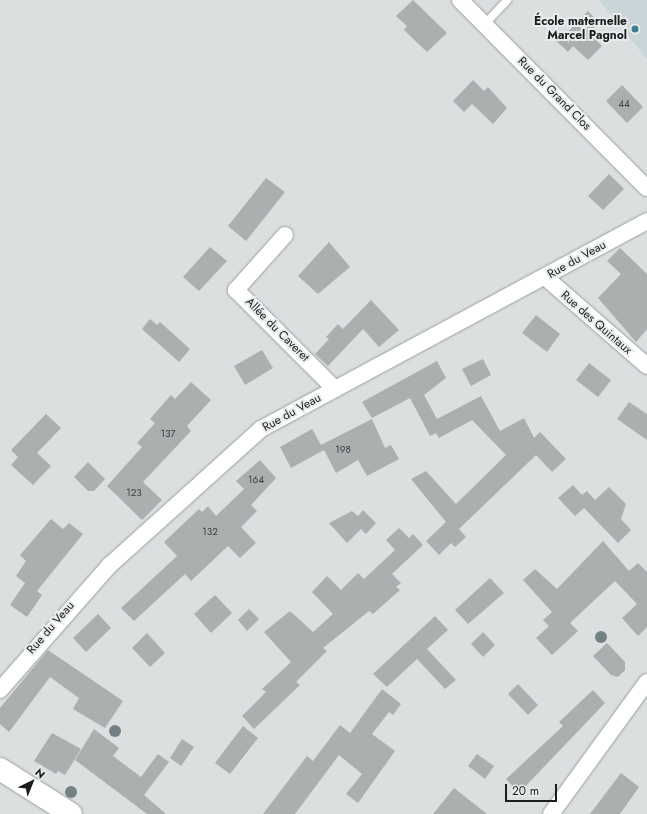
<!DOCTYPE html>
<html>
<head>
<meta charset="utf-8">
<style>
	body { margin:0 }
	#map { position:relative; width:647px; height:814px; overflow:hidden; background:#dbdfe0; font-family:Jost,sans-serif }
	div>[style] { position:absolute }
	.built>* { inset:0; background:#c9d5d9 }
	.building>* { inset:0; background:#abafb0 }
	.roads { filter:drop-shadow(0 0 1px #9b9fa0) drop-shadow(0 0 1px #9b9fa0) }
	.lane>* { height:8px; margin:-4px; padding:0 4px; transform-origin:4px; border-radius:4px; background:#fff }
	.street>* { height:16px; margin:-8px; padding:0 8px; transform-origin:8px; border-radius:8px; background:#fff }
	.secondary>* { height:22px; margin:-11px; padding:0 11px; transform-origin:11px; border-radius:11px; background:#fff }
	.trees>* { width:12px; height:12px; margin:-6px; border-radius:50%; background:#738185 }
	.dots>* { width:11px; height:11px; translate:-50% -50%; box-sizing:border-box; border:2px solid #e8eced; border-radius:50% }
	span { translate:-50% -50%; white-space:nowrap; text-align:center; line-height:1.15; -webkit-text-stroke:4px #e8eced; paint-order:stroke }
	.number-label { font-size:10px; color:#3f4142 }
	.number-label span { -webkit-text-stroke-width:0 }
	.poi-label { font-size:12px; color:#1b1c1d; font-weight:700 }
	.right { translate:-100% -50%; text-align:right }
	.street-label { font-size:12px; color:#1b1c1d }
	.north { position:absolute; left:12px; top:762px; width:40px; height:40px; -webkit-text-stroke:3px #e8eced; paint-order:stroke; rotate:43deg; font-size:11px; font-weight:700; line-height:16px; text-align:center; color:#1b1c1d }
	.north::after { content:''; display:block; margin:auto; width:14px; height:18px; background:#1b1c1d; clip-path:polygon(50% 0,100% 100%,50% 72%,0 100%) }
	.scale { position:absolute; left:505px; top:784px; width:52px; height:18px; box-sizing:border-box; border:2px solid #1b1c1d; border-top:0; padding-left:5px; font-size:12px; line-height:14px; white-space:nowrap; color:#1b1c1d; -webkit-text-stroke:3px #e8eced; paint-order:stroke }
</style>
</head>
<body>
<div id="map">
	<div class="built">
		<i style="clip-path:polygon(599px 0,647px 0,647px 59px)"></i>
	</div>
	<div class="building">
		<i style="clip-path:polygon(413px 0,447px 33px,427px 52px,404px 30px,407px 26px,396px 16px)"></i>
		<i style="clip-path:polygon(588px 11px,599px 23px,589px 33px,602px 46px,588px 60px,573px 46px,568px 52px,551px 36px,565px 35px)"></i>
		<i style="clip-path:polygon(473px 80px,484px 91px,488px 87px,507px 108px,493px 124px,472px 104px,464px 112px,453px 101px)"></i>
		<i style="clip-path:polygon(622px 85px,643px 107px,627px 123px,606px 101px)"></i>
		<i style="clip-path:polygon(609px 174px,624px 189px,603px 210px,588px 196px)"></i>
		<i style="clip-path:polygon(266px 178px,285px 192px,246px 241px,228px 226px)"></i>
		<i style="clip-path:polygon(329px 242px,350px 267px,318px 294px,298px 276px)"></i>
		<i style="clip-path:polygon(210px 247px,227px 261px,199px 291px,183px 277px)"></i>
		<i style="clip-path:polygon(620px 248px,647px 274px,647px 329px,636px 342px,598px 298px,621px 274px,607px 261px)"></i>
		<i style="clip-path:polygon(371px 300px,399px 330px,379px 347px,363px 329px,328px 366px,315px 354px,329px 339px,326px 337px,338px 324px,343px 329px)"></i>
		<i style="clip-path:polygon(536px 315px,560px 334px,547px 352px,522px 333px)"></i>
		<i style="clip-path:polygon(150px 319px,157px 325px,160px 322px,190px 349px,179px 362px,142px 329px)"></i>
		<i style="clip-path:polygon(262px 350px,273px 368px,245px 385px,234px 366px)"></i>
		<i style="clip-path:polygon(483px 359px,491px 375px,471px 386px,462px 369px)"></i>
		<i style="clip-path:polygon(437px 361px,446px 378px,424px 395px,437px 419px,481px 396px,500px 431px,524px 418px,534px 438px,540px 432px,566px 459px,552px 472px,536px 455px,459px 529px,466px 537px,455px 547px,451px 543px,439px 555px,426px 541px,446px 522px,411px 479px,426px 471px,456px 504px,506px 455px,472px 420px,439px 438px,436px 433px,430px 436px,410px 398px,372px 418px,362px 402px)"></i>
		<i style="clip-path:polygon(589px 363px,611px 380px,598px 397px,576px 380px)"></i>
		<i style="clip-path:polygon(191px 382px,211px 400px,187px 426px,191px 431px,143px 482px,162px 500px,142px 520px,107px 486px,142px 447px,137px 443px,155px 423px,150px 419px,171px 395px,175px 399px)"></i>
		<i style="clip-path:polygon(629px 402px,647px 414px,647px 440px,617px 419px)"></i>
		<i style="clip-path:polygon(46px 414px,61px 428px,37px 453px,51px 466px,33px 485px,11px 465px,18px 457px,11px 450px)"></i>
		<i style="clip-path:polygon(372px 419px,385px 448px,391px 445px,399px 459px,367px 476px,358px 460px,336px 473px,324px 450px,291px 468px,280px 447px,312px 429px,321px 445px)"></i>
		<i style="clip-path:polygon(260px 460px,276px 478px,251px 505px,257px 511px,241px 527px,256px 543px,240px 558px,228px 546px,191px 581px,185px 574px,134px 621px,121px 608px,177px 556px,164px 542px,199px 509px,202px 512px,208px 506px,216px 516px,244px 489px,236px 481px)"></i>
		<i style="clip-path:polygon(88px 462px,105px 479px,94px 491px,88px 491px,74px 477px)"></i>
		<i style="clip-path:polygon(573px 485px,582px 495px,587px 491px,595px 500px,609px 487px,626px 504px,621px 519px,631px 530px,618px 543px,584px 508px,575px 516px,558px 498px)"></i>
		<i style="clip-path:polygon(363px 510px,376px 523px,366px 534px,361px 529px,347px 543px,329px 523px,352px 511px,358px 516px)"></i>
		<i style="clip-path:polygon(51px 519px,63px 529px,69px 523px,83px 534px,37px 591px,42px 595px,27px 617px,10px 605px,25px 583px,16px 576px,26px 561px,20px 555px)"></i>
		<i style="clip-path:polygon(399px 528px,409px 538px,413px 534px,423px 545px,392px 574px,401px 583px,396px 587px,400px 590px,373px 614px,369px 611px,323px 648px,327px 651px,296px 682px,300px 685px,254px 729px,242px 716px,266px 692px,262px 689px,291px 662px,264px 632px,290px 611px,313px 632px,333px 614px,312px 592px,327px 576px,341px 590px,358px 573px,364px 579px,395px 550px,386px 540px)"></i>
		<i style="clip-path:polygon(603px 541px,629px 571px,638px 563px,647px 572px,647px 627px,638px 636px,622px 618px,637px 604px,615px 581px,570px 623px,578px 631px,552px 655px,536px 638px,549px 626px,543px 620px,552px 612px,523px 580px,535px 569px,557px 589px)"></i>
		<i style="clip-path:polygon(490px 578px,504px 593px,468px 624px,455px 610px)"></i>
		<i style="clip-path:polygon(215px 595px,232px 613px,211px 633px,194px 614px)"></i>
		<i style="clip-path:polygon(249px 609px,259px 619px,247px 631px,238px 620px)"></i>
		<i style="clip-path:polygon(98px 614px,111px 628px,86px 652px,73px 638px)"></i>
		<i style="clip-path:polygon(435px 616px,448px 630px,427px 649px,456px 680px,445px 689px,417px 659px,387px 687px,373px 674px)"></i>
		<i style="clip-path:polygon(483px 632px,495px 645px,483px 657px,471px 644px)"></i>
		<i style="clip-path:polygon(147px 633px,165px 653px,150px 667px,132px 648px)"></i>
		<i style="clip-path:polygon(607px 643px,625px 662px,625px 670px,618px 677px,611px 675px,593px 656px)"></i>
		<i style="clip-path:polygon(48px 650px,123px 701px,105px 728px,73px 709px,79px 698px,50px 677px,9px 732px,0 724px,0 708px)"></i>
		<i style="clip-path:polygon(518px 684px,538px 705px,528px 715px,508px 694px)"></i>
		<i style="clip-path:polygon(382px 689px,401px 704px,393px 715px,389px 712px,372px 734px,395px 751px,358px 803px,346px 794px,362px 774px,339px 755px,295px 814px,263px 814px,307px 756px,313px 761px,340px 725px,350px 733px)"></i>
		<i style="clip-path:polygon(593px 690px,605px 703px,519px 793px,506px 779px,563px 726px,559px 722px)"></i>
		<i style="clip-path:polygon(243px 726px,258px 738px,230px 774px,215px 763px)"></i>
		<i style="clip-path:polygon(94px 729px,119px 748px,113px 756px,141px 777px,158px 754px,169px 762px,144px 795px,166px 814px,147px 814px,75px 760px)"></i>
		<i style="clip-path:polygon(52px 733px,81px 749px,65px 775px,58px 771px,56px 774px,34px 761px)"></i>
		<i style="clip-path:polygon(182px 739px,194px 747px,181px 766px,170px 758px)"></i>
		<i style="clip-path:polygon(477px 754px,494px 766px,485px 779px,468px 766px)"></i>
		<i style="clip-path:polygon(621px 773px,639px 787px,620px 814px,590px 814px)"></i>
		<i style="clip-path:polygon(454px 788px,487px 814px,433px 814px)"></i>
	</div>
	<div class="roads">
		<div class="lane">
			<i style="left:485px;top:24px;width:33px;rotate:-47deg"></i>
		</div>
		<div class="street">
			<i style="left:460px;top:0;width:265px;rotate:45.2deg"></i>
			<i style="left:285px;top:235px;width:74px;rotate:131.7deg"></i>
			<i style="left:236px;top:290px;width:140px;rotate:45deg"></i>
			<i style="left:545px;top:277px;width:135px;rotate:41.1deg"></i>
			<i style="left:0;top:690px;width:167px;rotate:-48.7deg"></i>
			<i style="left:110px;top:565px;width:203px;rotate:-42deg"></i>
			<i style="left:261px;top:429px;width:438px;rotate:-28.3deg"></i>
			<i style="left:551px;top:814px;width:163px;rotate:-54deg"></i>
		</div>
		<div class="secondary">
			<i style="left:0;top:769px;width:84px;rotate:32.4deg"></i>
		</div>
	</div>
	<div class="trees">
		<i style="left:601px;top:637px"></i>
		<i style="left:115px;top:731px"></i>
		<i style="left:71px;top:792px"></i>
	</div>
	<div class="dots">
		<i style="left:635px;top:29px;background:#3c7e90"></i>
	</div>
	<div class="number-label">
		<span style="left:624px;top:104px">44</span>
		<span style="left:168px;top:434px">137</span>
		<span style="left:343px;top:450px">198</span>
		<span style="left:256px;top:480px">164</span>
		<span style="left:134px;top:493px">123</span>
		<span style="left:210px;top:532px">132</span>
	</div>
	<div class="poi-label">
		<span class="right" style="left:627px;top:29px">École maternelle<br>Marcel Pagnol</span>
	</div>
	<div class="street-label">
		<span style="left:554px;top:94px;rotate:45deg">Rue du Grand Clos</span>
		<span style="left:577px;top:260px;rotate:-29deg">Rue du Veau</span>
		<span style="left:596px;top:323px;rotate:41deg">Rue des Quintaux</span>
		<span style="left:277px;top:330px;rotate:45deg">Allée du Caveret</span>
		<span style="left:292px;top:413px;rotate:-29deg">Rue du Veau</span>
		<span style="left:51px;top:628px;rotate:-49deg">Rue du Veau</span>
	</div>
	<div class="north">N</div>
	<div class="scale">20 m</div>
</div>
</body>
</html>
